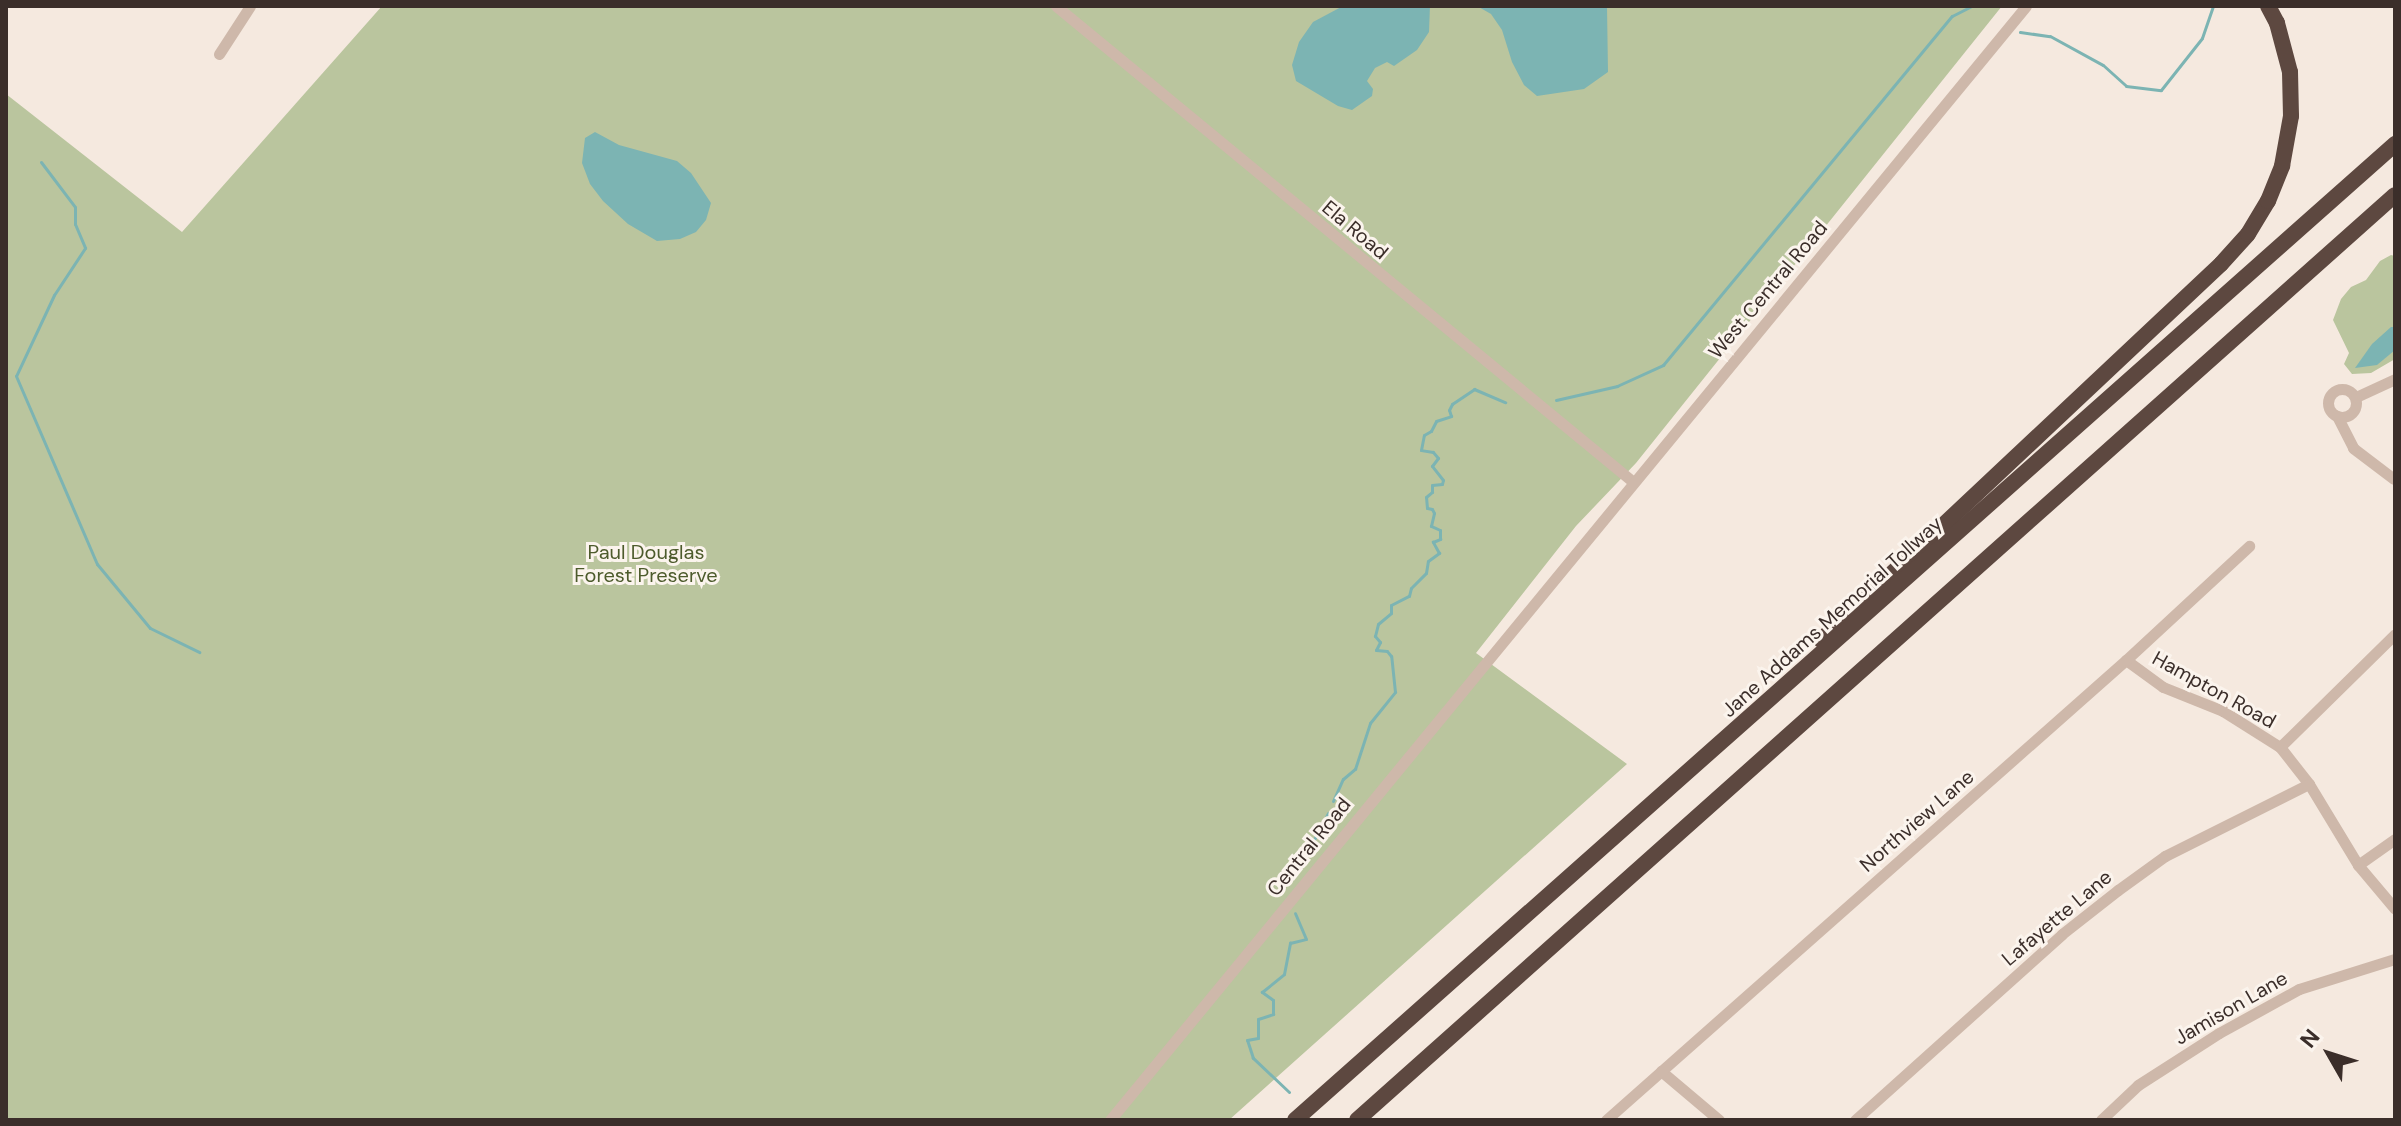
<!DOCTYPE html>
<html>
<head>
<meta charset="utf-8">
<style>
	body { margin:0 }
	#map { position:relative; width:2401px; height:1126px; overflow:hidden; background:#f5e9df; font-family:"DM Sans",sans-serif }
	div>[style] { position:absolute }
	.green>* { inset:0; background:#bac59e }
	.water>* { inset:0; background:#7cb4b3 }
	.stream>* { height:3px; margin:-1.5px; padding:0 1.5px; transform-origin:1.5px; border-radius:1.5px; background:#7cb4b3 }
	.minor>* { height:11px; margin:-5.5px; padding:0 5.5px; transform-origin:5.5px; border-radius:5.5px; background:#ceb8aa }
	.minor>.ring { margin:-5.5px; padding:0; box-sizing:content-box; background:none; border:11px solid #ceb8aa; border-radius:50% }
	.highway>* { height:16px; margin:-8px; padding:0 8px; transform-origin:8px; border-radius:8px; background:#5d4840 }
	span { translate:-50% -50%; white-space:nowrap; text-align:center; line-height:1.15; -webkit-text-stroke:6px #fbf4ed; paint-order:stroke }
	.street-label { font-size:20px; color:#3b2e2a }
	.park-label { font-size:20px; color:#4d5b2c }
	.frame { position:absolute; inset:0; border:8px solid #3b2e2a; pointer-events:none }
	.north { position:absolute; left:2289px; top:1014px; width:80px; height:80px; -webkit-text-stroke:6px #fbf4ed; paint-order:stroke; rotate:309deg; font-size:22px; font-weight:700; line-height:32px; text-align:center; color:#3b2e2a }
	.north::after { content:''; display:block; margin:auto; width:28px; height:36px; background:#3b2e2a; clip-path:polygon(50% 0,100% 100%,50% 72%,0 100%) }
</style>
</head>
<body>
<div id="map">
	<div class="green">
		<i style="clip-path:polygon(382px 6px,2002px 6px,1636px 463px,1576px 526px,1476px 653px,1627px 764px,1229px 1120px,6px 1120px,6px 94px,182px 232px)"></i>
		<i style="clip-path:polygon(2391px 255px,2395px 256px,2395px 359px,2371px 373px,2352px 374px,2344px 364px,2349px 353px,2333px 320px,2341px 299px,2351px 287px,2366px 280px,2380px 261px)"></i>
	</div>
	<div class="water">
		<i style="clip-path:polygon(1343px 6px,1430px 6px,1429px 32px,1417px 50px,1394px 66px,1387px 62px,1375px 68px,1367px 81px,1373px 89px,1372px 96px,1352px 110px,1338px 106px,1296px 81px,1292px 65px,1299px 42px,1313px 22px)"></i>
		<i style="clip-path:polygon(1477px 6px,1607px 6px,1608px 72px,1584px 89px,1537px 96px,1524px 85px,1512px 62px,1502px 30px,1491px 14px)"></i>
		<i style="clip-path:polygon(595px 132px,619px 145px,677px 161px,691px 173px,711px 203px,706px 220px,696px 232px,680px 239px,657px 241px,628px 224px,603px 201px,590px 184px,582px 163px,585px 138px)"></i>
		<i style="clip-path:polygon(2391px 327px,2395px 327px,2395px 350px,2377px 365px,2355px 368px,2372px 344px)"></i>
	</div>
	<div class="stream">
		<i style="left:2020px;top:32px;width:30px;rotate:8deg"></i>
		<i style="left:2050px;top:36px;width:60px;rotate:28.7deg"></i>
		<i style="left:2103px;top:65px;width:31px;rotate:42deg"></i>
		<i style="left:2126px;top:86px;width:35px;rotate:7deg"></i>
		<i style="left:2161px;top:90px;width:66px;rotate:-51.7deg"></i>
		<i style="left:2202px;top:38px;width:34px;rotate:-71deg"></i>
		<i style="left:41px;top:162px;width:56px;rotate:52.9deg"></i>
		<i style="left:75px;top:207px;width:17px;rotate:90deg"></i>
		<i style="left:75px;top:224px;width:26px;rotate:67deg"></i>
		<i style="left:85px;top:248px;width:56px;rotate:123.4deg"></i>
		<i style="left:54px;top:295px;width:89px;rotate:115.1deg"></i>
		<i style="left:16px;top:376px;width:205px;rotate:66.7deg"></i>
		<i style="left:97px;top:564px;width:83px;rotate:50.4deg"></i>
		<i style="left:150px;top:628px;width:55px;rotate:26.1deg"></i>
		<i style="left:1556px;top:400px;width:63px;rotate:-12.9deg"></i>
		<i style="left:1617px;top:386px;width:51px;rotate:-24.5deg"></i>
		<i style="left:1663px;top:365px;width:453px;rotate:-50.4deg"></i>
		<i style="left:1952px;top:16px;width:22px;rotate:-27deg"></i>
		<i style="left:1333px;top:801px;width:24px;rotate:-66deg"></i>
		<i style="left:1343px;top:779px;width:16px;rotate:-40deg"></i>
		<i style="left:1355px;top:769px;width:48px;rotate:-71.9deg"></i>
		<i style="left:1370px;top:723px;width:40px;rotate:-51deg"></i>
		<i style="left:1395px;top:692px;width:36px;rotate:-96deg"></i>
		<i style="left:1391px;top:656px;width:6px;rotate:-129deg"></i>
		<i style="left:1387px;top:651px;width:11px;rotate:-175deg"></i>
		<i style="left:1376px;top:650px;width:9px;rotate:-63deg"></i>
		<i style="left:1380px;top:642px;width:8px;rotate:-130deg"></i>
		<i style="left:1375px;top:636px;width:12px;rotate:-76deg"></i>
		<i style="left:1378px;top:624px;width:17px;rotate:-40deg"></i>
		<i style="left:1391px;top:613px;width:8px;rotate:-90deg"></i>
		<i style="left:1391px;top:605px;width:20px;rotate:-27deg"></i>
		<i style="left:1409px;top:596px;width:8px;rotate:-76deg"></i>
		<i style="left:1411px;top:588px;width:21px;rotate:-45deg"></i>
		<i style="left:1426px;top:573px;width:12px;rotate:-81deg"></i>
		<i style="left:1428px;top:561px;width:14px;rotate:-36deg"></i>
		<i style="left:1439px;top:553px;width:13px;rotate:-119deg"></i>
		<i style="left:1433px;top:542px;width:8px;rotate:-23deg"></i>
		<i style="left:1440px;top:539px;width:9px;rotate:-90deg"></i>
		<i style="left:1440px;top:530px;width:10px;rotate:-156deg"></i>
		<i style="left:1431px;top:526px;width:13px;rotate:-77deg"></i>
		<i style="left:1434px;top:513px;width:4px;rotate:-117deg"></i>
		<i style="left:1432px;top:509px;width:5px;rotate:-169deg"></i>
		<i style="left:1427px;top:508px;width:11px;rotate:-95deg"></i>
		<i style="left:1426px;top:497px;width:8px;rotate:-40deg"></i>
		<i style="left:1432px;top:492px;width:7px;rotate:-90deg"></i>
		<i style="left:1432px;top:485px;width:10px;rotate:-6deg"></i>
		<i style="left:1442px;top:484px;width:4px;rotate:-76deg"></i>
		<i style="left:1443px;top:480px;width:18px;rotate:-128deg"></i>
		<i style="left:1432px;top:466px;width:10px;rotate:-53deg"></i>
		<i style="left:1438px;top:458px;width:8px;rotate:-130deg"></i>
		<i style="left:1433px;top:452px;width:12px;rotate:-171deg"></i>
		<i style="left:1421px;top:450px;width:15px;rotate:-79deg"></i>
		<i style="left:1424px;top:435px;width:8px;rotate:-30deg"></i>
		<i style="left:1431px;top:431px;width:11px;rotate:-63deg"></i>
		<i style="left:1436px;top:421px;width:16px;rotate:-18deg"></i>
		<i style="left:1451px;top:416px;width:6px;rotate:-108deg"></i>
		<i style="left:1449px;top:410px;width:7px;rotate:-63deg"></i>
		<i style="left:1452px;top:404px;width:27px;rotate:-34deg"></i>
		<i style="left:1474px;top:389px;width:34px;rotate:23deg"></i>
		<i style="left:1299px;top:868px;width:62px;rotate:-62.2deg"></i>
		<i style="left:1289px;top:1092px;width:50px;rotate:-136.6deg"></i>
		<i style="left:1253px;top:1058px;width:19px;rotate:-108deg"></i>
		<i style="left:1247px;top:1040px;width:11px;rotate:-10deg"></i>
		<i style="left:1258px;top:1038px;width:19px;rotate:-90deg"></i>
		<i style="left:1258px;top:1019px;width:16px;rotate:-18deg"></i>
		<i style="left:1273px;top:1014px;width:14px;rotate:-90deg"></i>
		<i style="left:1273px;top:1000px;width:14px;rotate:-144deg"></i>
		<i style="left:1262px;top:992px;width:28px;rotate:-39deg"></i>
		<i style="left:1284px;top:974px;width:32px;rotate:-79deg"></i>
		<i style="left:1290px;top:943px;width:16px;rotate:-14deg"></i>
		<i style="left:1306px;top:939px;width:28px;rotate:-113deg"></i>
	</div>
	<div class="minor">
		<i style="left:1056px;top:6px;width:747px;rotate:39.51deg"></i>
		<i style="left:219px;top:54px;width:57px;rotate:-57.1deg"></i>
		<i class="ring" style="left:2328px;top:389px;width:17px;height:17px"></i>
		<i style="left:2356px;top:397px;width:43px;rotate:-24.8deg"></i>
		<i style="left:2337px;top:416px;width:36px;rotate:63deg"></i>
		<i style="left:2353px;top:448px;width:51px;rotate:37.1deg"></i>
		<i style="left:2126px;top:660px;width:46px;rotate:36.1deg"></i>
		<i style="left:2163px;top:687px;width:65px;rotate:21.8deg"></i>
		<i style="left:2223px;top:711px;width:67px;rotate:32.3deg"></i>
		<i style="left:2280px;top:747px;width:47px;rotate:51.9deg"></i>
		<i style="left:2309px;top:784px;width:95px;rotate:58.8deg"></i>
		<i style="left:2358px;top:865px;width:57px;rotate:49.9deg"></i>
		<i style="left:2280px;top:747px;width:161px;rotate:-44.5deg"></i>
		<i style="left:2358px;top:865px;width:45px;rotate:-35.1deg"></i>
		<i style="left:1661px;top:1071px;width:76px;rotate:40.2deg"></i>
		<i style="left:1110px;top:1120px;width:1442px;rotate:-50.57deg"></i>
		<i style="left:1606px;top:1120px;width:694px;rotate:-41.5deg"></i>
		<i style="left:2126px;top:660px;width:168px;rotate:-42.8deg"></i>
		<i style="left:1855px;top:1120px;width:278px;rotate:-41.9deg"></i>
		<i style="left:2062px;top:934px;width:71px;rotate:-38.2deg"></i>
		<i style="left:2118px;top:890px;width:58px;rotate:-35.9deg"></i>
		<i style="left:2165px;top:856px;width:161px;rotate:-26.6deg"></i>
		<i style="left:2101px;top:1120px;width:51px;rotate:-43.4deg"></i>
		<i style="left:2138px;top:1085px;width:96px;rotate:-32.7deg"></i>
		<i style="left:2219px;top:1033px;width:91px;rotate:-28.8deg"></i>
		<i style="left:2299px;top:989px;width:101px;rotate:-17.4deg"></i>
	</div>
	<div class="highway">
		<i style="left:1821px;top:640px;width:549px;rotate:-43.23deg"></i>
		<i style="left:2221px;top:264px;width:40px;rotate:-48deg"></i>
		<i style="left:2248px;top:234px;width:39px;rotate:-59deg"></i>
		<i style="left:2268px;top:201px;width:38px;rotate:-68deg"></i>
		<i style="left:2282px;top:166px;width:51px;rotate:-79.8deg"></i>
		<i style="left:2291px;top:116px;width:44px;rotate:-91.3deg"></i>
		<i style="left:2290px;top:72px;width:51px;rotate:-104.9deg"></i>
		<i style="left:2277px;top:23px;width:19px;rotate:-118deg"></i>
		<i style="left:1295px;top:1120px;width:1471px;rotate:-41.58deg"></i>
		<i style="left:1357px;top:1120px;width:1390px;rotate:-41.71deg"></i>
	</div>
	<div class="street-label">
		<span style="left:1355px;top:230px;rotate:40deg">Ela Road</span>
		<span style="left:1768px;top:290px;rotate:-50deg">West Central Road</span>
		<span style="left:1832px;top:617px;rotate:-42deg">Jane Addams Memorial Tollway</span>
		<span style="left:2214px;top:690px;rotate:29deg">Hampton Road</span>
		<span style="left:1917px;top:821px;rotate:-41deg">Northview Lane</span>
		<span style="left:1309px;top:847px;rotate:-51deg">Central Road</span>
		<span style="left:2057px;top:918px;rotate:-40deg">Lafayette Lane</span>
		<span style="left:2231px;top:1008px;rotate:-30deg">Jamison Lane</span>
	</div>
	<div class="park-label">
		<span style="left:646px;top:564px">Paul Douglas<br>Forest Preserve</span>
	</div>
	<div class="frame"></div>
	<div class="north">N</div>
</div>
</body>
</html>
